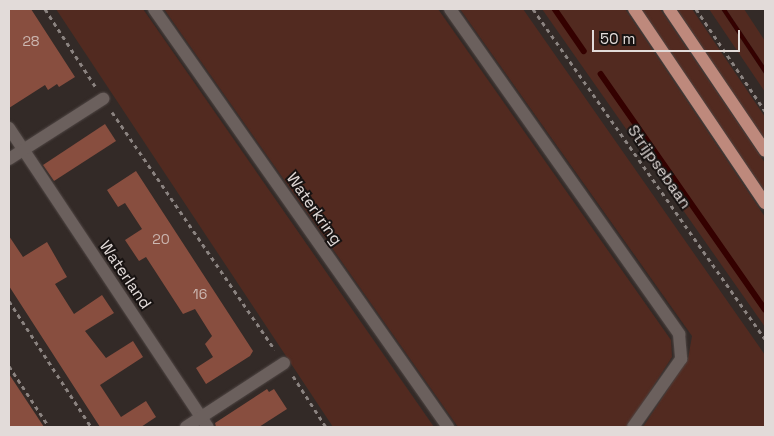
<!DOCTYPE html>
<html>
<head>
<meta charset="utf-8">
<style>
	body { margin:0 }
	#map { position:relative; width:774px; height:436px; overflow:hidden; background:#332a27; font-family:"Space Grotesk",sans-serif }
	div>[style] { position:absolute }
	.green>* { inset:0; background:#522a20 }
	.water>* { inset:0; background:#340100 }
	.stream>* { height:5.5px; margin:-2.75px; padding:0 2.75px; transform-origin:2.75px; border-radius:2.75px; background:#340100 }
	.building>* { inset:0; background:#884e3f }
	.path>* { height:3px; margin-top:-1.5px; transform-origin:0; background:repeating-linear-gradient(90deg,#8b8380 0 4px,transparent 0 8px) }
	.roads { filter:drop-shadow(0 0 1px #4f4644) drop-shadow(0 0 1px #4f4644) }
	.minor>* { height:12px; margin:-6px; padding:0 6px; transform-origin:6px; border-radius:6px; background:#6b605d }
	.major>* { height:12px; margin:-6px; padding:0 6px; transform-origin:6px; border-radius:6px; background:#be897c }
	span { translate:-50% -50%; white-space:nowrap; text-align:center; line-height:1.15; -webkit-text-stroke:4px #181312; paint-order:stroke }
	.number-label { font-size:14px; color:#ccb8b2 }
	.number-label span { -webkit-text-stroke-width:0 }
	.street-label { font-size:16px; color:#e2dbd9 }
	.frame { position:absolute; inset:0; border:10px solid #e2dbd9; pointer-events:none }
	.scale { position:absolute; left:592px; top:30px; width:148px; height:22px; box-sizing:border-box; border:2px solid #e2dbd9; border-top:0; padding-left:6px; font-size:15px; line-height:18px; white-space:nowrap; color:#e2dbd9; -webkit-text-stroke:4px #181312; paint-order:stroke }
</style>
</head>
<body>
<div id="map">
	<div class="green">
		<i style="clip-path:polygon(56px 9px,143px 9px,434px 427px,333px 427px)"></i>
		<i style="clip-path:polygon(164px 9px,438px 9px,671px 340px,672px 357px,627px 427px,458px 427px)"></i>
		<i style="clip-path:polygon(460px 9px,523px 9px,765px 355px,765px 427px,643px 427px,688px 359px,692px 336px)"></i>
		<i style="clip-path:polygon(542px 9px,625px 9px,765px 217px,765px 327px)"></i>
		<i style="clip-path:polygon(641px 9px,660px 9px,765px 163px,765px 192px)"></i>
		<i style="clip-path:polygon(677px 9px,692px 9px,765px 117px,765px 141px)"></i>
		<i style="clip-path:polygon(709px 9px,721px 9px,765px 75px,765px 92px)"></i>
		<i style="clip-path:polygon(726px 9px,744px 9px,765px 41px,765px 67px)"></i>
	</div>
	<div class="water">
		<i style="clip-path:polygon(721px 9px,726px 9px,765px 67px,765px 75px)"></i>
	</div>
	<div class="stream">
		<i style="left:555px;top:9px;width:51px;rotate:55.4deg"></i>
		<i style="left:601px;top:74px;width:287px;rotate:55.1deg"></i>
	</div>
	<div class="building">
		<i style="clip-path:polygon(9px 9px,31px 9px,75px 77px,59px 87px,57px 84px,48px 90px,45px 85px,9px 108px)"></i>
		<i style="clip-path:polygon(105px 124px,116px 141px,54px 181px,43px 165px)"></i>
		<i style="clip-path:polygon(136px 171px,253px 351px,250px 356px,206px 384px,196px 368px,213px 357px,205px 344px,212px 336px,195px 309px,183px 314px,146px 257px,139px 261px,125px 240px,142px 229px,125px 203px,118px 207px,107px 190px)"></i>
		<i style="clip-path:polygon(9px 236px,23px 257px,47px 242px,67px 277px,55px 284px,74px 314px,102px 295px,114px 313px,85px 331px,106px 358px,133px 341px,143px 357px,100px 385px,121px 417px,146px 401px,156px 417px,141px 427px,100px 427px,9px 286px)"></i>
		<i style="clip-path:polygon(9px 374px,44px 427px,9px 427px)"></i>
		<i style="clip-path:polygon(267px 389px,269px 392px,274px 389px,287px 409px,259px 427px,216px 427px,215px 423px)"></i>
	</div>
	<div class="path">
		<i style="left:45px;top:9px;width:92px;rotate:57deg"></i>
		<i style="left:533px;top:9px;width:403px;rotate:54.9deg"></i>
		<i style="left:696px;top:9px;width:123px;rotate:55.9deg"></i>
		<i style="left:112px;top:112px;width:288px;rotate:55.6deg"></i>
		<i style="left:9px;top:301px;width:150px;rotate:56.9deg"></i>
		<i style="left:9px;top:366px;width:73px;rotate:56.7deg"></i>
		<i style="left:293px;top:376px;width:61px;rotate:57.1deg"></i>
	</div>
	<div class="roads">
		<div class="minor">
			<i style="left:154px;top:9px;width:511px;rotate:54.88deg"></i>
			<i style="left:450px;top:9px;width:398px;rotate:54.8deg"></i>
			<i style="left:679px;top:334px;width:25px;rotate:85deg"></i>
			<i style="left:681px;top:359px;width:83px;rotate:125.2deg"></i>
			<i style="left:9px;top:128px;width:359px;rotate:56.4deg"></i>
			<i style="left:9px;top:159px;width:112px;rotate:-32.6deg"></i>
			<i style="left:186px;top:427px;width:117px;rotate:-33.1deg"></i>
		</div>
		<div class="major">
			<i style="left:634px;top:9px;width:234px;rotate:56deg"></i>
			<i style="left:669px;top:9px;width:171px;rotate:55.9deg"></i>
		</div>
	</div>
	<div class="number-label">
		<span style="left:31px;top:41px">28</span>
		<span style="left:161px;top:239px">20</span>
		<span style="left:200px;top:294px">16</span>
	</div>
	<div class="street-label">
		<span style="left:659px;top:167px;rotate:55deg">Strijpsebaan</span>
		<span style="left:314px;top:209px;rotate:55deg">Waterkring</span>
		<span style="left:125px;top:275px;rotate:56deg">Waterland</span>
	</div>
	<div class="frame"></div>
	<div class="scale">50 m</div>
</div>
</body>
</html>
